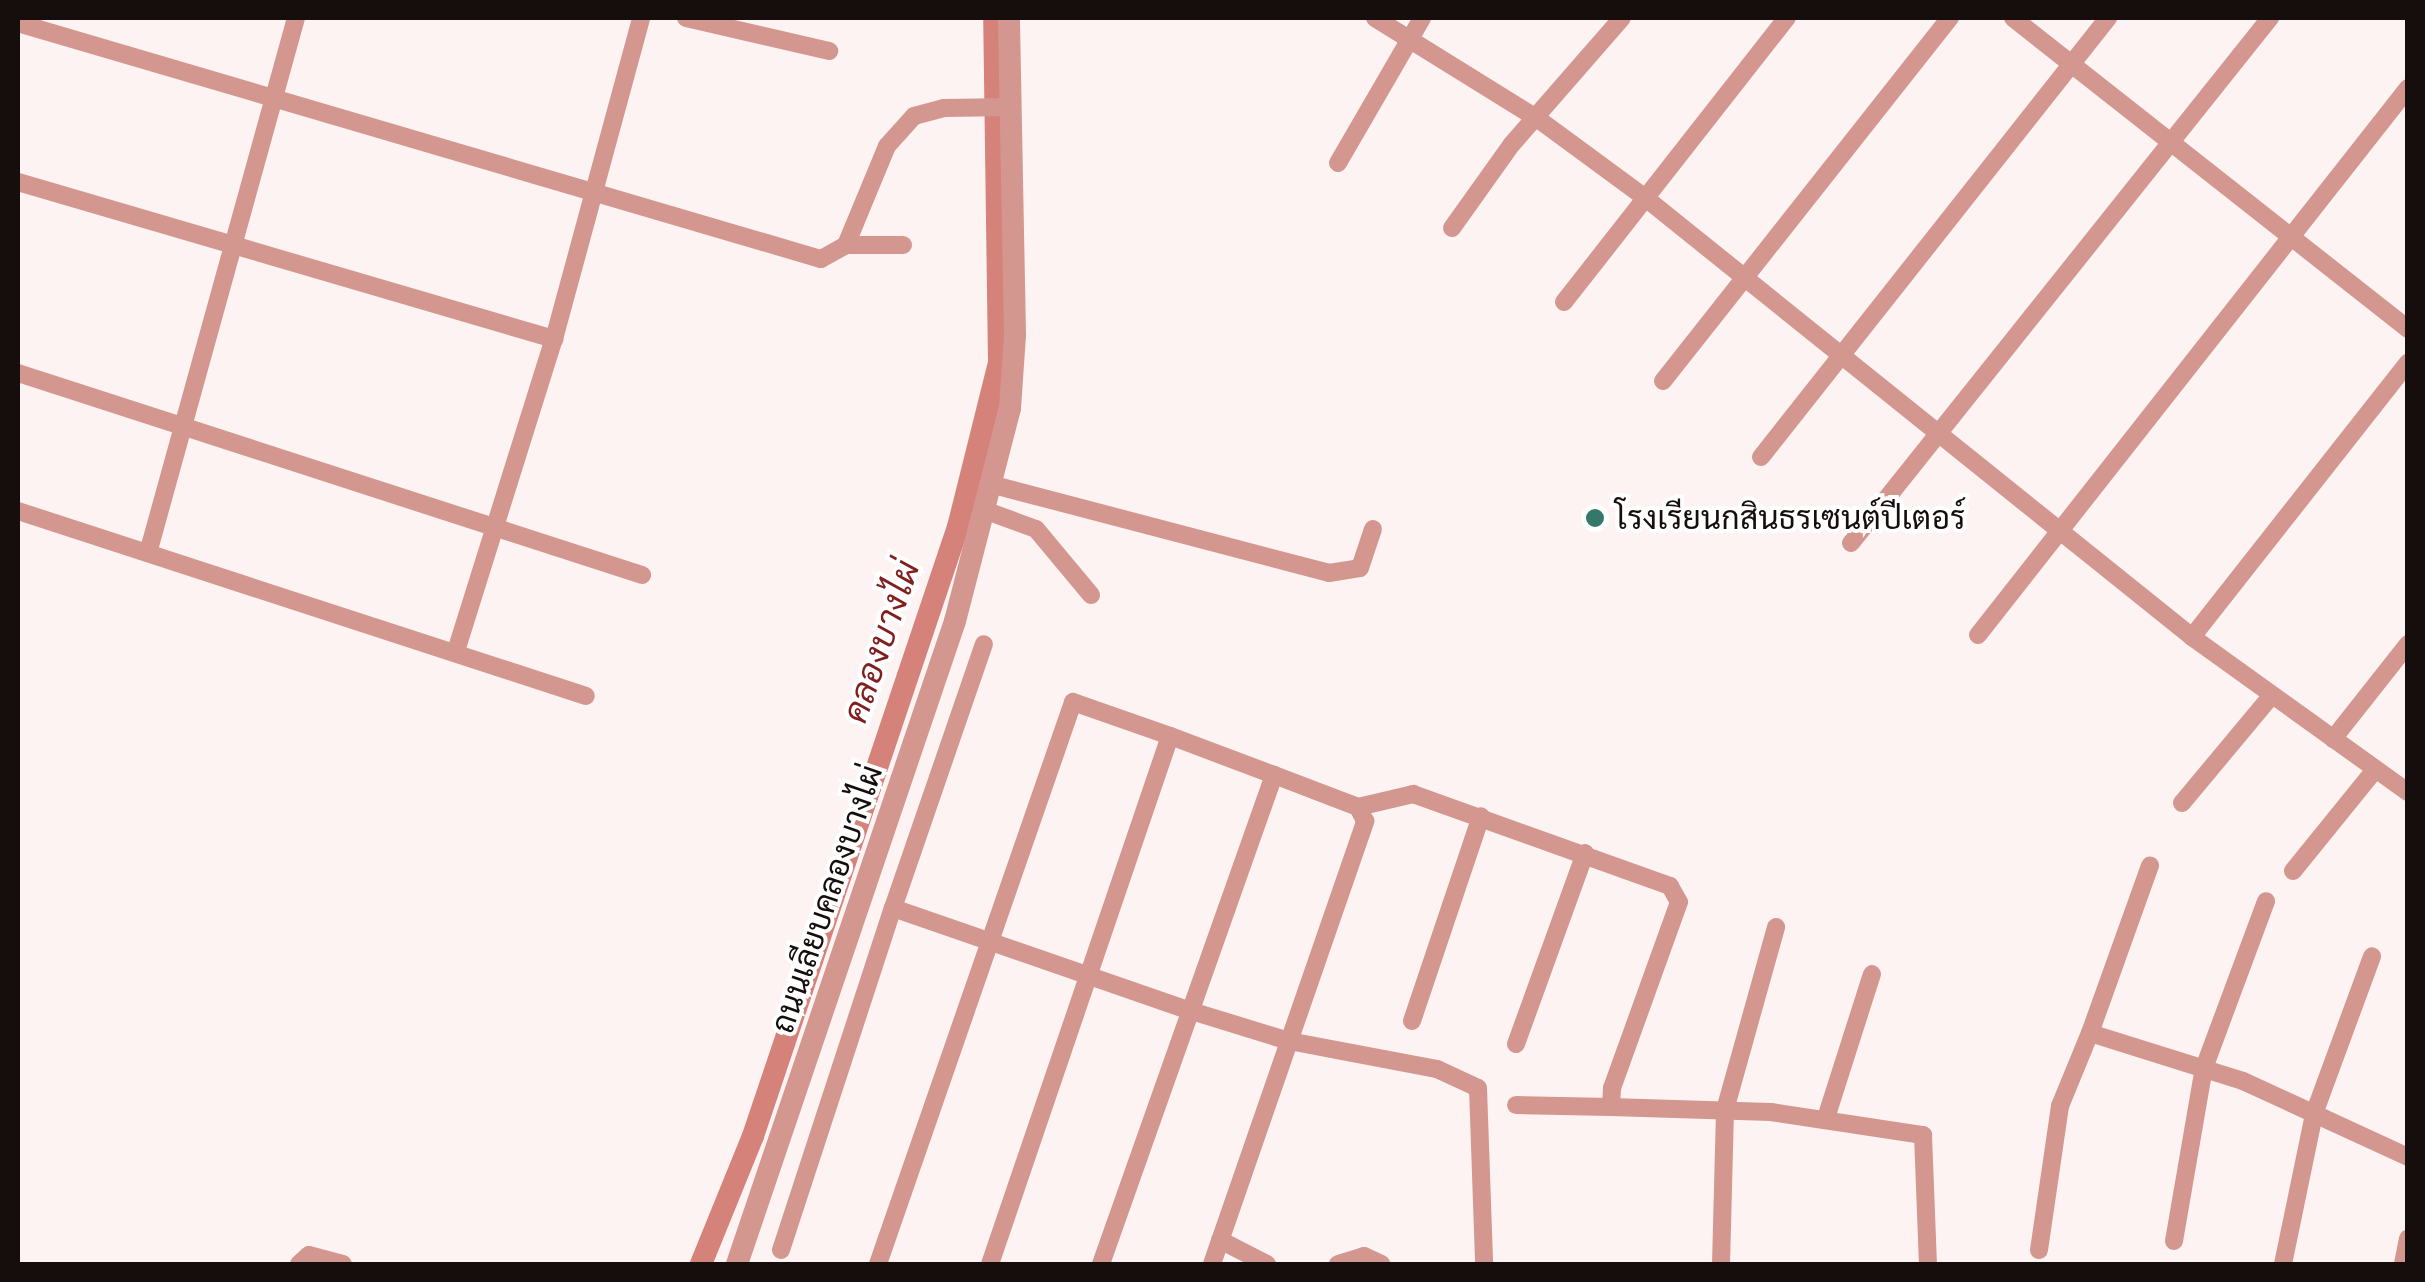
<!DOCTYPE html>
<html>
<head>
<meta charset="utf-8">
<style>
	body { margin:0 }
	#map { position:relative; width:2425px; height:1282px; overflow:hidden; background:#fdf3f2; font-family:Roboto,Sarabun,sans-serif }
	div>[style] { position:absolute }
	.canal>* { height:22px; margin:-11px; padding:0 11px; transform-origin:11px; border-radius:11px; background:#d5827a }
	.minor>* { height:18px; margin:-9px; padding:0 9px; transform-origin:9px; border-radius:9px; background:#d39790 }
	.tertiary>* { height:22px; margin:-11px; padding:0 11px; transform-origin:11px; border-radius:11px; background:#d39790 }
	.dots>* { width:28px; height:28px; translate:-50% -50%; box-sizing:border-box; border:5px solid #fff; border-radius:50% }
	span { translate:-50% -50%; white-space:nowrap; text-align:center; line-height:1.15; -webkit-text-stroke:8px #fff; paint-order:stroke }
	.poi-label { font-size:32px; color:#160e0d }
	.left { translate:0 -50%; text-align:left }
	.street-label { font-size:32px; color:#160e0d }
	.water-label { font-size:35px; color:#811f1e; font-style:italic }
	.frame { position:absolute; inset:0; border:20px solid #160e0d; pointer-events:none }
</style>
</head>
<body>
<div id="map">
	<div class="canal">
		<i style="left:701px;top:1264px;width:138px;rotate:-67.9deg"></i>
		<i style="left:753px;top:1136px;width:643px;rotate:-71.4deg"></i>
		<i style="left:958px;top:527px;width:170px;rotate:-76deg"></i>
		<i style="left:999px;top:362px;width:344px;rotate:-90.8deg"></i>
	</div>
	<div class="minor">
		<i style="left:686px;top:18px;width:147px;rotate:13deg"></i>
		<i style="left:1375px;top:18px;width:192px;rotate:31.8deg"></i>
		<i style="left:1538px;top:119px;width:130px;rotate:36.3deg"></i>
		<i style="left:1643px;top:196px;width:704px;rotate:38.77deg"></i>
		<i style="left:2192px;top:637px;width:266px;rotate:35.7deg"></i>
		<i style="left:2013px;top:18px;width:503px;rotate:38.21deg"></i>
		<i style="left:18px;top:23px;width:837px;rotate:16.38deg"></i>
		<i style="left:821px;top:259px;width:29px;rotate:-29deg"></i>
		<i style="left:846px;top:245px;width:107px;rotate:-67.5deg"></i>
		<i style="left:887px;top:146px;width:40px;rotate:-48deg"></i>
		<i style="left:914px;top:116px;width:31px;rotate:-15deg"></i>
		<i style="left:944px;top:108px;width:68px;rotate:-0.8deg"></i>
		<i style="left:1338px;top:163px;width:168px;rotate:-59.9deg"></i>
		<i style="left:18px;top:182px;width:559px;rotate:16.33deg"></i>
		<i style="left:1452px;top:228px;width:103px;rotate:-54.5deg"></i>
		<i style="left:1512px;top:144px;width:167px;rotate:-48.9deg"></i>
		<i style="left:846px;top:245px;width:57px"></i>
		<i style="left:1564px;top:302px;width:361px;rotate:-51.9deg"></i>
		<i style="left:18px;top:373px;width:656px;rotate:17.94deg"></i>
		<i style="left:1663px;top:381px;width:463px;rotate:-51.7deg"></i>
		<i style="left:1761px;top:457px;width:560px;rotate:-51.68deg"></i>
		<i style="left:990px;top:484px;width:350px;rotate:14.7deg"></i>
		<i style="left:1329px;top:573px;width:31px;rotate:-9deg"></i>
		<i style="left:1360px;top:568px;width:41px;rotate:-71.6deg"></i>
		<i style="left:984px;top:510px;width:55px;rotate:20.1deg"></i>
		<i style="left:1036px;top:529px;width:86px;rotate:50.2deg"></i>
		<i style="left:18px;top:511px;width:597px;rotate:18.04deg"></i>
		<i style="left:1851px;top:543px;width:672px;rotate:-51.41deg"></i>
		<i style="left:148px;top:553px;width:555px;rotate:-74.54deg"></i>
		<i style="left:1978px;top:635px;width:696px;rotate:-51.83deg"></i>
		<i style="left:2192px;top:637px;width:349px;rotate:-51.8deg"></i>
		<i style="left:456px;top:651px;width:327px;rotate:-72.6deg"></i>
		<i style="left:554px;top:339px;width:333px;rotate:-74.8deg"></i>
		<i style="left:2333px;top:739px;width:121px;rotate:-51.7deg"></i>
		<i style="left:2182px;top:803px;width:139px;rotate:-50.2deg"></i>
		<i style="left:1358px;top:807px;width:57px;rotate:-13.3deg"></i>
		<i style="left:1413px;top:794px;width:273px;rotate:19.7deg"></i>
		<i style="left:1670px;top:886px;width:18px;rotate:61deg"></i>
		<i style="left:1679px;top:902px;width:198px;rotate:109.8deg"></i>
		<i style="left:1612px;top:1088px;width:19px;rotate:93deg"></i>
		<i style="left:1611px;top:1107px;width:95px;rotate:-178.8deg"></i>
		<i style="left:2293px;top:871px;width:129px;rotate:-51deg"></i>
		<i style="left:893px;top:908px;width:279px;rotate:-71deg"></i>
		<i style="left:1412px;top:1021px;width:216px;rotate:-71.4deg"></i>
		<i style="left:2090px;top:1033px;width:178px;rotate:-70.3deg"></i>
		<i style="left:1516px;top:1044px;width:203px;rotate:-70.1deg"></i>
		<i style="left:1611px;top:1107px;width:160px;rotate:1.8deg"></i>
		<i style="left:1771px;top:1112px;width:154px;rotate:8.6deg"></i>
		<i style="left:1923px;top:1135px;width:129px;rotate:87.8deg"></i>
		<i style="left:1826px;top:1118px;width:151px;rotate:-72.3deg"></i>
		<i style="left:1220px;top:1240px;width:53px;rotate:27.1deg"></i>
		<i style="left:2174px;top:1241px;width:176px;rotate:-80.2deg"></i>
		<i style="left:2204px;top:1068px;width:178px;rotate:-69.6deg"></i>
		<i style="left:781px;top:1250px;width:360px;rotate:-71.9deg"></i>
		<i style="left:893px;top:908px;width:312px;rotate:19.1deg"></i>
		<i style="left:1188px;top:1010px;width:106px;rotate:17.1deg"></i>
		<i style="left:1289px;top:1041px;width:151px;rotate:10.7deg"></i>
		<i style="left:1437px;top:1069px;width:45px;rotate:24.9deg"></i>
		<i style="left:1478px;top:1088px;width:176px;rotate:88deg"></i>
		<i style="left:2039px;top:1250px;width:146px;rotate:-81.7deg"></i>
		<i style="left:2060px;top:1106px;width:79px;rotate:-67.7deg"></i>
		<i style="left:2090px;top:1033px;width:160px;rotate:17.4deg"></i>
		<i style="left:2243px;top:1081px;width:182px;rotate:24.7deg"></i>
		<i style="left:299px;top:1264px;width:13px;rotate:-42deg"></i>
		<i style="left:309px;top:1255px;width:35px;rotate:15deg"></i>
		<i style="left:878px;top:1264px;width:595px;rotate:-70.86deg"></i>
		<i style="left:1073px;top:702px;width:103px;rotate:19.3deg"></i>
		<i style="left:1170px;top:736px;width:558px;rotate:108.82deg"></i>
		<i style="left:1101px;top:1264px;width:519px;rotate:-70.52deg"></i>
		<i style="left:1274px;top:775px;width:111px;rotate:-159.4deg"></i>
		<i style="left:1212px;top:1264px;width:469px;rotate:-70.9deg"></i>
		<i style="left:1365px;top:821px;width:16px;rotate:-117deg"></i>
		<i style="left:1358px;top:807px;width:90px;rotate:-159.1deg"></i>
		<i style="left:1338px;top:1264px;width:27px;rotate:-17deg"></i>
		<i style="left:1364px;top:1256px;width:19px;rotate:25deg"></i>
		<i style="left:1721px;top:1264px;width:154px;rotate:-88.5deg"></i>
		<i style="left:1725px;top:1110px;width:190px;rotate:-74.4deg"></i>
		<i style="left:2283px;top:1264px;width:153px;rotate:-78.3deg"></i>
		<i style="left:2314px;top:1114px;width:168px;rotate:-69.8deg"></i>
		<i style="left:2403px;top:1264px;width:26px;rotate:-79deg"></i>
	</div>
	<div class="tertiary">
		<i style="left:737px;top:1264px;width:679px;rotate:-71.27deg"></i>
		<i style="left:955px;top:621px;width:220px;rotate:-75.5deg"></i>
		<i style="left:1010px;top:408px;width:73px;rotate:-86.1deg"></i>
		<i style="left:1015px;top:335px;width:317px;rotate:-91.1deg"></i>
	</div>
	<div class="dots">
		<i style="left:1595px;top:518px;background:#357768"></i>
	</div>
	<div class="poi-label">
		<span class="left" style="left:1615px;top:518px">โรงเรียนกสินธรเซนต์ปีเตอร์</span>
	</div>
	<div class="street-label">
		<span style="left:827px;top:899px;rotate:-71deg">ถนนเลียบคลองบางไผ่</span>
	</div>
	<div class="water-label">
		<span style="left:882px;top:642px;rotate:-71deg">คลองบางไผ่</span>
	</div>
	<div class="frame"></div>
</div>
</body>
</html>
